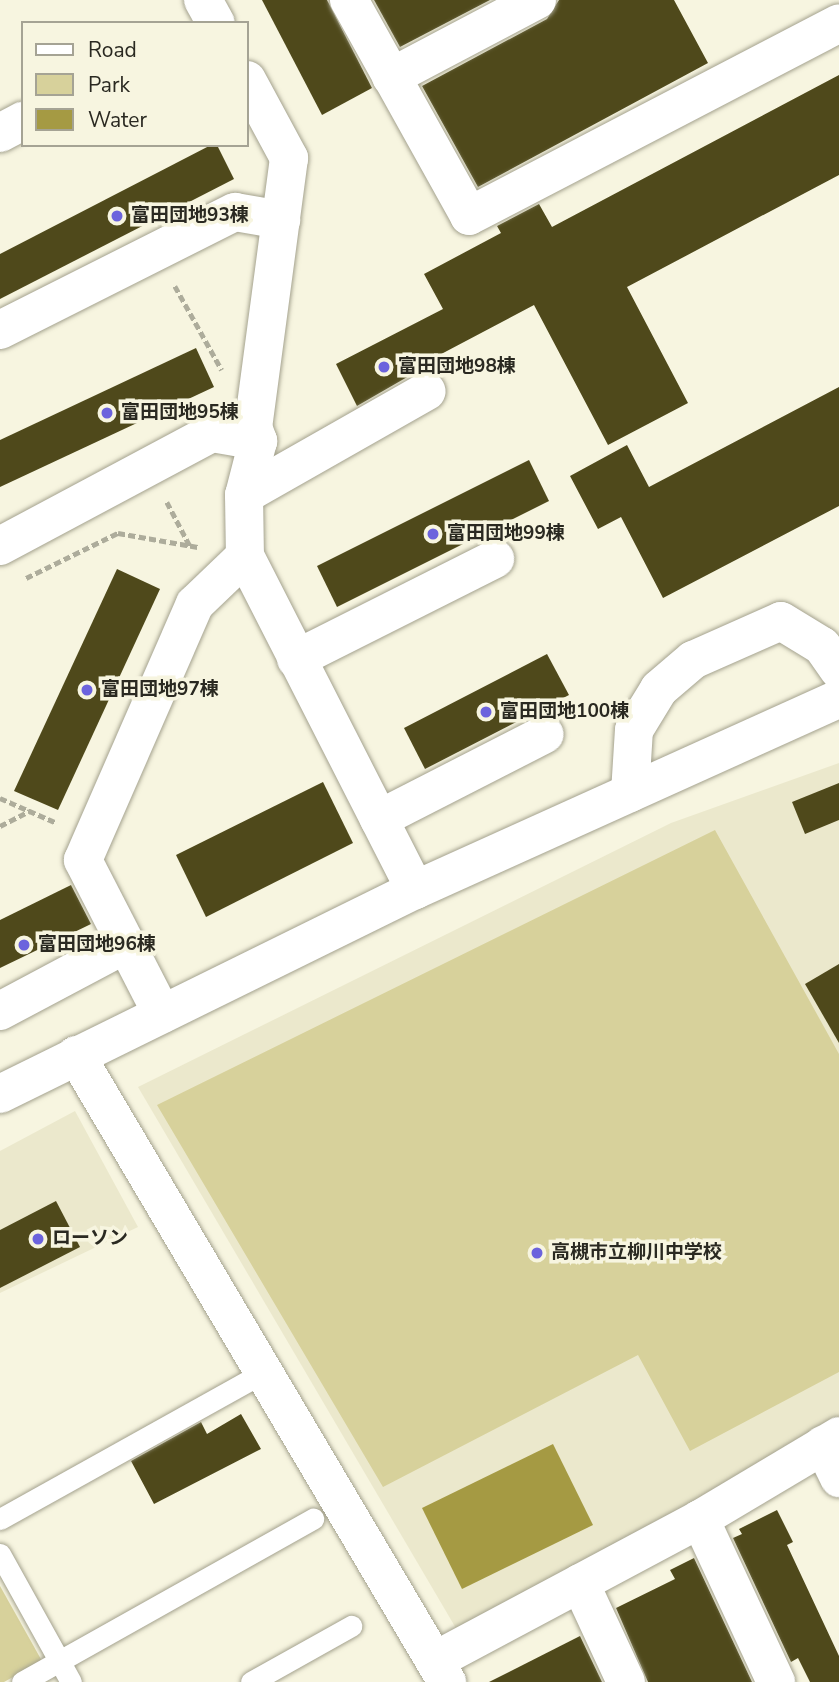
<!DOCTYPE html>
<html>
<head>
<meta charset="utf-8">
<style>
	body { margin:0 }
	#map { position:relative; width:839px; height:1682px; overflow:hidden; background:#f7f5e0; font-family:"Nunito Sans","Noto Sans JP",sans-serif }
	div>[style] { position:absolute }
	.built>* { inset:0; background:#ebe8cc }
	.green>* { inset:0; background:#d7d19b }
	.water>* { inset:0; background:#a59a43 }
	.building>* { inset:0; background:#4f491b }
	.path>* { height:4.5px; margin-top:-2.25px; transform-origin:0; background:repeating-linear-gradient(90deg,#adac9b 0 7px,transparent 0 10.5px) }
	.roads { filter:drop-shadow(0 0 2px #a4a28e) drop-shadow(0 0 2px #a4a28e) }
	.service>* { height:21px; margin:-10.5px; padding:0 10.5px; transform-origin:10.5px; border-radius:10.5px; background:#fff }
	.minor>* { height:38px; margin:-19px; padding:0 19px; transform-origin:19px; border-radius:19px; background:#fff }
	.tertiary>* { height:38px; margin:-19px; padding:0 19px; transform-origin:19px; border-radius:19px; background:#fff }
	.dots>* { width:19px; height:19px; translate:-50% -50%; box-sizing:border-box; border:4px solid #f7f5e0; border-radius:50% }
	span { translate:-50% -50%; white-space:nowrap; text-align:center; line-height:1.15; -webkit-text-stroke:7px #f7f5e0; paint-order:stroke }
	.poi-label { font-size:19px; color:#2a2921; font-weight:700 }
	.left { translate:0 -50%; text-align:left }
	.legend { position:absolute; left:21px; top:21px; width:228px; height:126px; box-sizing:border-box; background:#f7f5e0; border:2px solid #a5a394; margin:0; padding:9px 12px; list-style:none; font-size:21px; color:#2a2921 }
	.legend li { display:flex; align-items:center; gap:14px; height:35px }
	.legend b { width:35px; border:2px solid #a5a394 }
</style>
</head>
<body>
<div id="map">
	<div class="built">
		<i style="clip-path:polygon(839px 763px,839px 1419px,677px 1513px,457px 1630px,138px 1087px,671px 823px)"></i>
		<i style="clip-path:polygon(75px 1111px,138px 1227px,0 1293px,0 1151px)"></i>
	</div>
	<div class="green">
		<i style="clip-path:polygon(715px 830px,839px 1054px,839px 1372px,690px 1451px,638px 1355px,383px 1487px,157px 1105px)"></i>
		<i style="clip-path:polygon(0 1586px,42px 1661px,4px 1682px,0 1682px)"></i>
	</div>
	<div class="water">
		<i style="clip-path:polygon(553px 1444px,593px 1525px,462px 1589px,422px 1508px)"></i>
	</div>
	<div class="building">
		<i style="clip-path:polygon(262px 0,327px 0,372px 88px,322px 115px)"></i>
		<i style="clip-path:polygon(374px 0,490px 0,400px 47px)"></i>
		<i style="clip-path:polygon(559px 0,674px 0,708px 63px,478px 187px,422px 86px,547px 19px)"></i>
		<i style="clip-path:polygon(839px 75px,839px 175px,627px 287px,688px 403px,608px 445px,534px 305px,428px 361px,432px 370px,416px 372px,357px 406px,336px 364px,443px 309px,424px 274px,501px 233px,497px 226px,539px 204px,552px 227px)"></i>
		<i style="clip-path:polygon(211px 145px,217px 145px,234px 179px,0 299px,0 254px)"></i>
		<i style="clip-path:polygon(196px 348px,214px 387px,0 487px,0 440px)"></i>
		<i style="clip-path:polygon(839px 387px,839px 506px,663px 598px,621px 517px,598px 529px,570px 476px,627px 445px,649px 487px)"></i>
		<i style="clip-path:polygon(529px 460px,549px 501px,337px 607px,317px 566px)"></i>
		<i style="clip-path:polygon(117px 569px,160px 589px,58px 810px,14px 791px)"></i>
		<i style="clip-path:polygon(547px 654px,569px 695px,425px 769px,404px 728px)"></i>
		<i style="clip-path:polygon(323px 782px,353px 843px,206px 917px,176px 855px)"></i>
		<i style="clip-path:polygon(839px 783px,839px 820px,805px 834px,792px 802px)"></i>
		<i style="clip-path:polygon(71px 885px,91px 924px,0 968px,0 920px)"></i>
		<i style="clip-path:polygon(839px 964px,839px 1043px,805px 984px)"></i>
		<i style="clip-path:polygon(56px 1201px,80px 1247px,0 1288px,0 1230px)"></i>
		<i style="clip-path:polygon(241px 1414px,261px 1449px,154px 1504px,131px 1461px,201px 1422px,207px 1434px)"></i>
		<i style="clip-path:polygon(777px 1510px,793px 1542px,787px 1545px,839px 1656px,839px 1682px,810px 1682px,798px 1658px,791px 1662px,733px 1538px,742px 1534px,739px 1529px)"></i>
		<i style="clip-path:polygon(694px 1558px,752px 1682px,648px 1682px,616px 1608px,675px 1579px,670px 1570px)"></i>
		<i style="clip-path:polygon(580px 1636px,602px 1682px,489px 1682px)"></i>
	</div>
	<div class="path">
		<i style="left:175px;top:286px;width:96px;rotate:60.8deg"></i>
		<i style="left:167px;top:502px;width:50px;rotate:62.4deg"></i>
		<i style="left:26px;top:578px;width:102px;rotate:-26.1deg"></i>
		<i style="left:118px;top:533px;width:81px;rotate:9.9deg"></i>
		<i style="left:0;top:798px;width:62px;rotate:23.7deg"></i>
		<i style="left:0;top:826px;width:33px;rotate:-27deg"></i>
	</div>
	<div class="roads">
		<div class="service">
			<i style="left:0;top:1519px;width:302px;rotate:-29.1deg"></i>
			<i style="left:0;top:1554px;width:146px;rotate:61deg"></i>
			<i style="left:22px;top:1682px;width:334px;rotate:-29.3deg"></i>
			<i style="left:251px;top:1682px;width:115px;rotate:-29.2deg"></i>
		</div>
		<div class="minor">
			<i style="left:203px;top:0;width:26px;rotate:61deg"></i>
			<i style="left:349px;top:0;width:247px;rotate:60.9deg"></i>
			<i style="left:469px;top:216px;width:417px;rotate:-27.5deg"></i>
			<i style="left:391px;top:77px;width:165px;rotate:-27.8deg"></i>
			<i style="left:247px;top:80px;width:89px;rotate:61.7deg"></i>
			<i style="left:289px;top:158px;width:271px;rotate:97.6deg"></i>
			<i style="left:253px;top:427px;width:15px;rotate:70deg"></i>
			<i style="left:258px;top:441px;width:56px;rotate:104.5deg"></i>
			<i style="left:244px;top:495px;width:61px;rotate:89.1deg"></i>
			<i style="left:245px;top:556px;width:375px;rotate:63deg"></i>
			<i style="left:0;top:133px;width:26px;rotate:-28deg"></i>
			<i style="left:0;top:330px;width:263px;rotate:-26.7deg"></i>
			<i style="left:235px;top:212px;width:47px;rotate:9.9deg"></i>
			<i style="left:244px;top:495px;width:210px;rotate:-29.6deg"></i>
			<i style="left:0;top:546px;width:240px;rotate:-28.1deg"></i>
			<i style="left:212px;top:433px;width:47px;rotate:9.9deg"></i>
			<i style="left:296px;top:659px;width:223px;rotate:-26.7deg"></i>
			<i style="left:630px;top:793px;width:63px;rotate:-86.4deg"></i>
			<i style="left:634px;top:730px;width:48px;rotate:-58.6deg"></i>
			<i style="left:659px;top:689px;width:45px;rotate:-40.5deg"></i>
			<i style="left:693px;top:660px;width:96px;rotate:-23.9deg"></i>
			<i style="left:781px;top:621px;width:48px;rotate:31.4deg"></i>
			<i style="left:822px;top:646px;width:29px;rotate:55deg"></i>
			<i style="left:379px;top:819px;width:186px;rotate:-27.1deg"></i>
			<i style="left:0;top:1011px;width:143px;rotate:-28deg"></i>
			<i style="left:162px;top:1014px;width:173px;rotate:-117.2deg"></i>
			<i style="left:83px;top:860px;width:279px;rotate:-66.4deg"></i>
			<i style="left:195px;top:604px;width:69px;rotate:-43.8deg"></i>
			<i style="left:76px;top:1055px;width:729px;rotate:59.39deg"></i>
			<i style="left:823px;top:1445px;width:37px;rotate:64deg"></i>
			<i style="left:700px;top:1519px;width:180px;rotate:65deg"></i>
			<i style="left:580px;top:1583px;width:109px;rotate:65.1deg"></i>
			<i style="left:436px;top:1660px;width:299px;rotate:-28.1deg"></i>
			<i style="left:700px;top:1519px;width:162px;rotate:-30.8deg"></i>
		</div>
		<div class="tertiary">
			<i style="left:0;top:1094px;width:462px;rotate:-26.2deg"></i>
			<i style="left:415px;top:890px;width:465px;rotate:-24.3deg"></i>
		</div>
	</div>
	<div class="dots">
		<i style="left:117px;top:216px;background:#6c63dd"></i>
		<i style="left:384px;top:367px;background:#6c63dd"></i>
		<i style="left:107px;top:413px;background:#6c63dd"></i>
		<i style="left:433px;top:534px;background:#6c63dd"></i>
		<i style="left:87px;top:690px;background:#6c63dd"></i>
		<i style="left:486px;top:712px;background:#6c63dd"></i>
		<i style="left:24px;top:945px;background:#6c63dd"></i>
		<i style="left:38px;top:1239px;background:#6c63dd"></i>
		<i style="left:537px;top:1253px;background:#6c63dd"></i>
	</div>
	<div class="poi-label">
		<span class="left" style="left:131px;top:216px">富田団地93棟</span>
		<span class="left" style="left:398px;top:367px">富田団地98棟</span>
		<span class="left" style="left:121px;top:413px">富田団地95棟</span>
		<span class="left" style="left:447px;top:534px">富田団地99棟</span>
		<span class="left" style="left:101px;top:690px">富田団地97棟</span>
		<span class="left" style="left:500px;top:712px">富田団地100棟</span>
		<span class="left" style="left:38px;top:945px">富田団地96棟</span>
		<span class="left" style="left:52px;top:1239px">ローソン</span>
		<span class="left" style="left:551px;top:1253px">高槻市立柳川中学校</span>
	</div>
	<ul class="legend">
	<li><b style="height:9px;background:#fff"></b>Road</li>
	<li><b style="height:19px;background:#d7d19b"></b>Park</li>
	<li><b style="height:19px;background:#a59a43"></b>Water</li>
	</ul>
</div>
</body>
</html>
